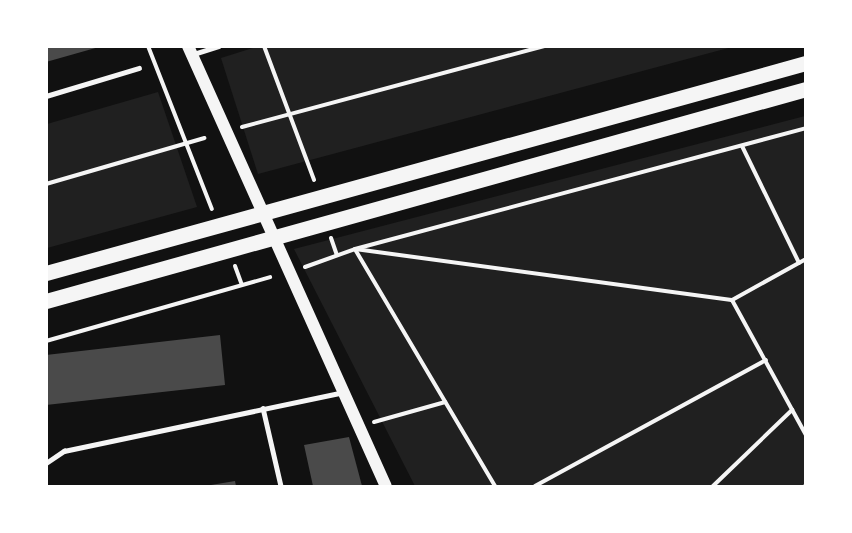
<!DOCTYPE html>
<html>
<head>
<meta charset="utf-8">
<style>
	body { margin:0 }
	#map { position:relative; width:852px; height:533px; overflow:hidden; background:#111; font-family:"PT Sans",sans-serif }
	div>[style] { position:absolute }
	.green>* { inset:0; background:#202020 }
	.building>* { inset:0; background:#4a4a4a }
	.path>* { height:4px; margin:-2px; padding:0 2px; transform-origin:2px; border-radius:2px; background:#f5f5f5 }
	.service>* { height:4.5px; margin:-2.25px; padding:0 2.25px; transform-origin:2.25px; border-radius:2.25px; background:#f5f5f5 }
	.secondary>* { height:12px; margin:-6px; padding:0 6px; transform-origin:6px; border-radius:6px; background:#f5f5f5 }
	.primary>* { height:15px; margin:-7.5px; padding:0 7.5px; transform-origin:7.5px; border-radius:7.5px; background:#f5f5f5 }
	span { translate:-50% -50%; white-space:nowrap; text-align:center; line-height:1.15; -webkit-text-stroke:4.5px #fff; paint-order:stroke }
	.frame { position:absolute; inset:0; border:48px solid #fff; pointer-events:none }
</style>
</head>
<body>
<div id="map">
	<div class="green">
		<i style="clip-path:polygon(259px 46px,732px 47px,258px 174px,221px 58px)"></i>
		<i style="clip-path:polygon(158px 92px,197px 207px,47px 248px,47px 124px)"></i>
		<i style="clip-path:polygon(805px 116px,805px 486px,415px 486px,294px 249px)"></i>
	</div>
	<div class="building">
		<i style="clip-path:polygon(46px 46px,99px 46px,99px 47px,46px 62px)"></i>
		<i style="clip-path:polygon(220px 335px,225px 385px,46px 405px,46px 355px)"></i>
		<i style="clip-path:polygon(349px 437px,362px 486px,313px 486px,304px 445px)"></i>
		<i style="clip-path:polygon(235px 481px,236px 486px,211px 486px,211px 485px)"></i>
	</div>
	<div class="path">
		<i style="left:148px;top:46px;width:175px;rotate:68.6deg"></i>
		<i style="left:264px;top:46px;width:143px;rotate:69.5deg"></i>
		<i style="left:242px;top:127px;width:313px;rotate:-15deg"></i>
		<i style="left:742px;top:146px;width:130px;rotate:64deg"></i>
		<i style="left:46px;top:184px;width:165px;rotate:-16.2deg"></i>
		<i style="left:331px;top:238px;width:18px;rotate:71deg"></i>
		<i style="left:806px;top:259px;width:85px;rotate:151deg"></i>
		<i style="left:732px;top:300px;width:154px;rotate:61.3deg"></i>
		<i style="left:235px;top:266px;width:20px;rotate:70deg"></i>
		<i style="left:305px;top:267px;width:53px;rotate:-19.8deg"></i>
		<i style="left:355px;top:249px;width:380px;rotate:7.7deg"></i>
		<i style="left:46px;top:341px;width:233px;rotate:-15.9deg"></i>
		<i style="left:374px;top:422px;width:74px;rotate:-15.7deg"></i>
		<i style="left:495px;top:486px;width:275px;rotate:-120.6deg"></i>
		<i style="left:355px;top:249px;width:467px;rotate:-15deg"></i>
		<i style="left:535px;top:486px;width:263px;rotate:-28.6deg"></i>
		<i style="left:713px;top:486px;width:110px;rotate:-43.9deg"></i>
		<i style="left:805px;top:486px;width:1px;rotate:-45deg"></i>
	</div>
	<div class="service">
		<i style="left:194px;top:54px;width:26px;rotate:-18deg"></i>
		<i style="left:46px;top:96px;width:97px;rotate:-16.8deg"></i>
		<i style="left:263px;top:408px;width:80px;rotate:77deg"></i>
		<i style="left:46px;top:463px;width:22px;rotate:-34deg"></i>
		<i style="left:64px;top:451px;width:281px;rotate:-11.9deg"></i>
	</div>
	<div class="secondary">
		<i style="left:188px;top:46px;width:482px;rotate:65.8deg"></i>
	</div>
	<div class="primary">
		<i style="left:46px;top:273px;width:788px;rotate:-15.45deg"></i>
		<i style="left:46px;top:301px;width:789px;rotate:-15.59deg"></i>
	</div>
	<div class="frame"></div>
</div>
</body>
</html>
